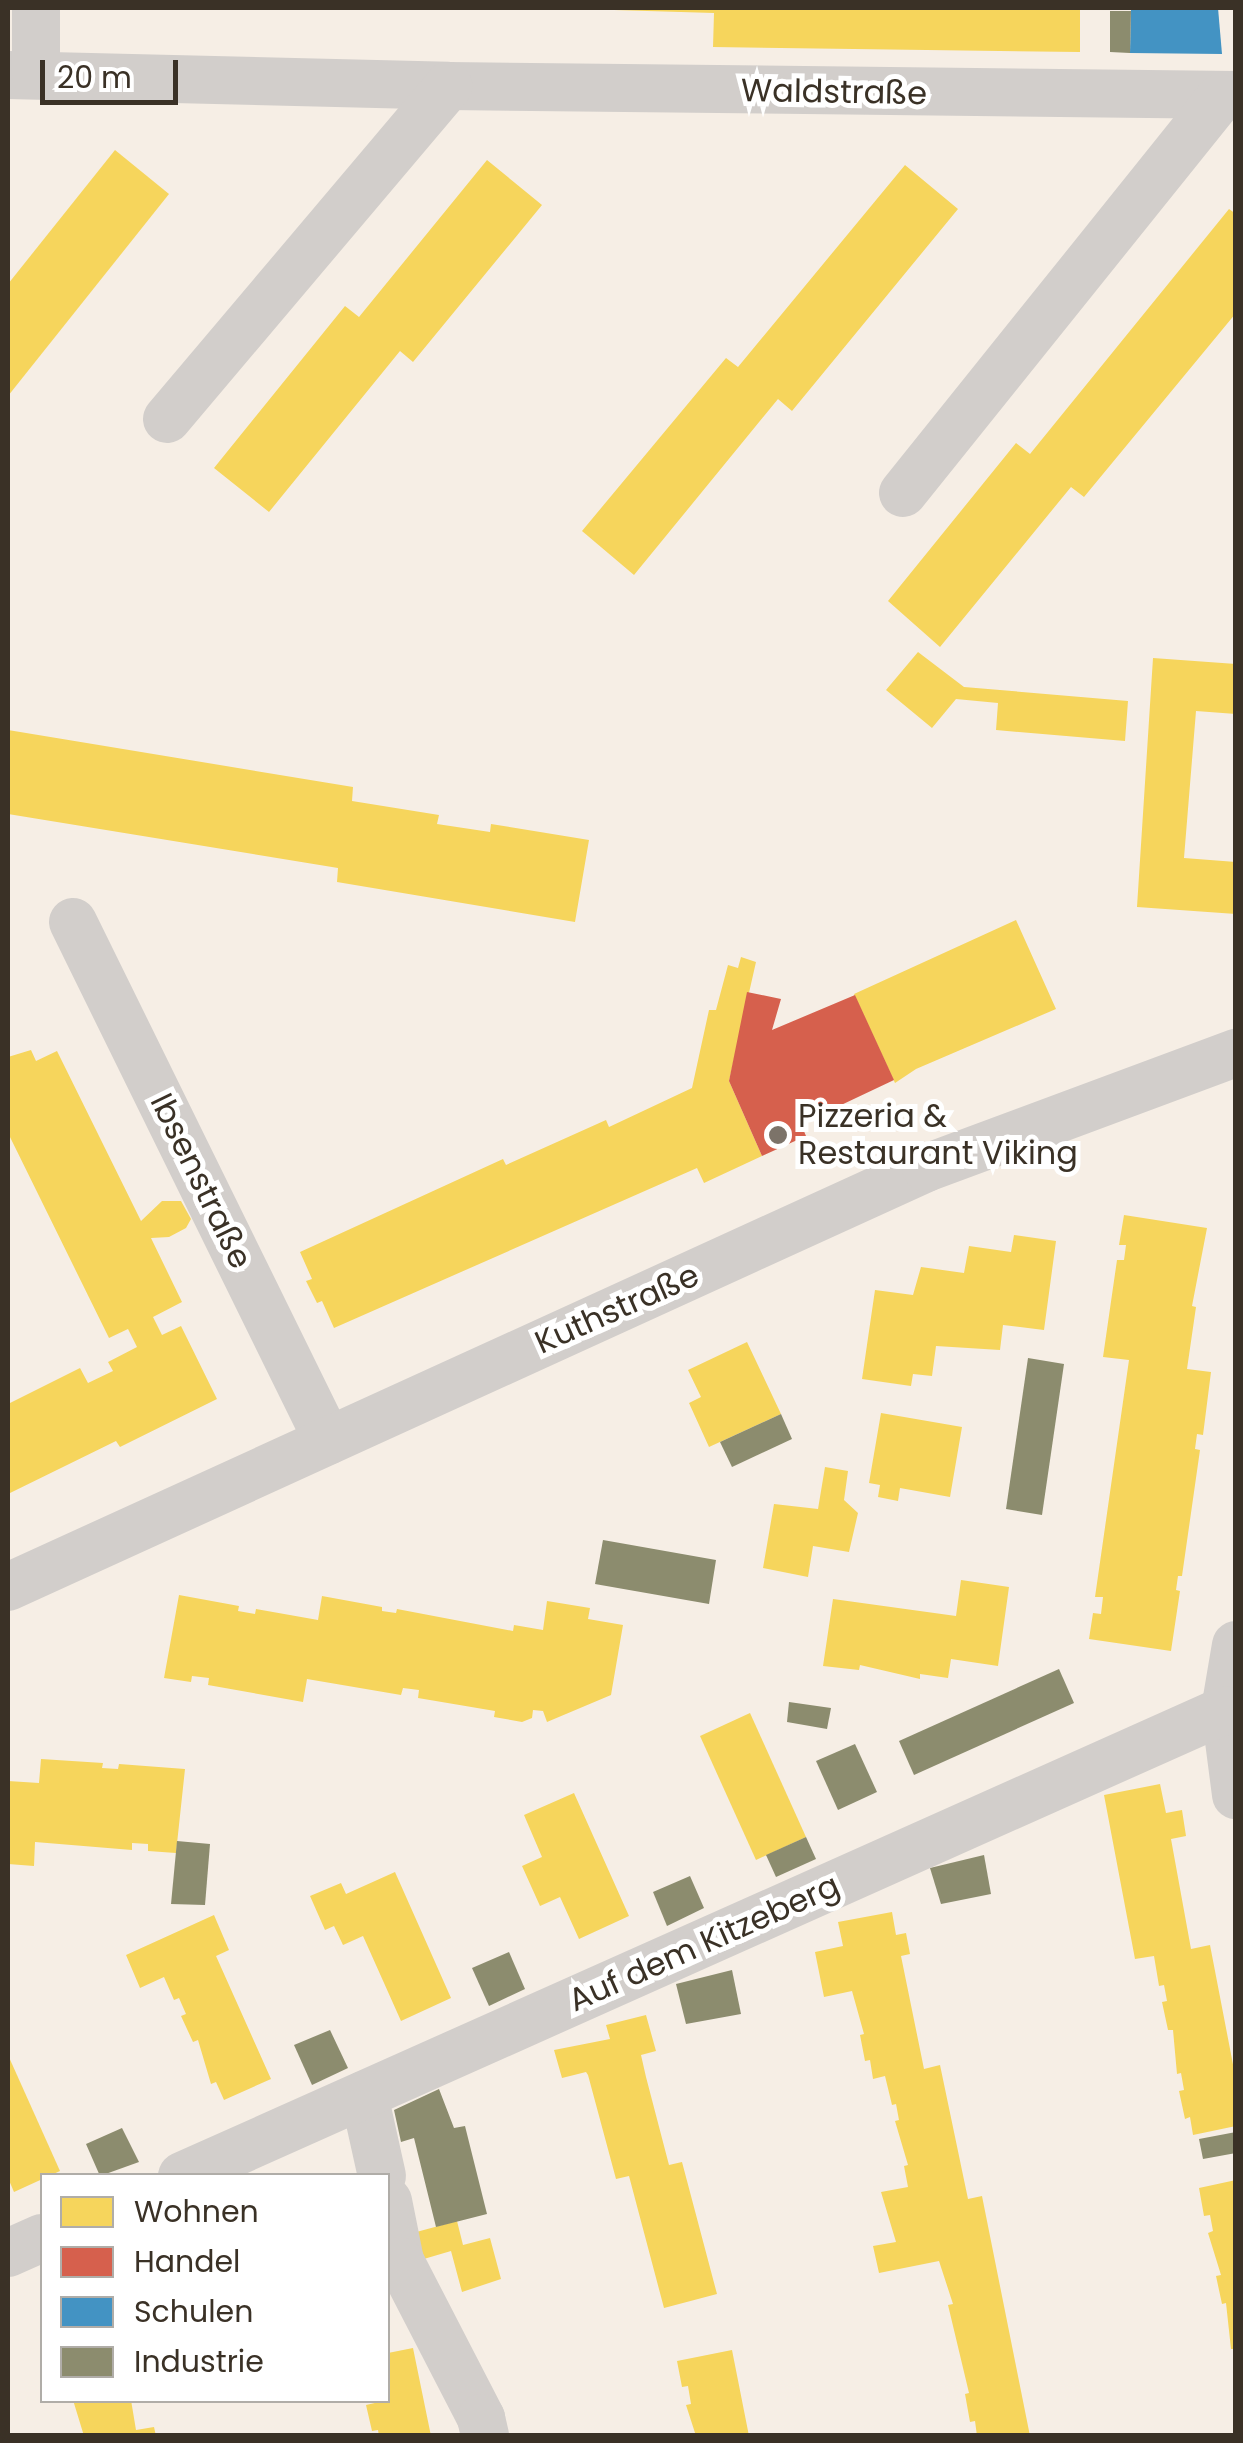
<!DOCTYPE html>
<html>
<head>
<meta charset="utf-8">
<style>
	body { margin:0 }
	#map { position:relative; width:1243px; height:2443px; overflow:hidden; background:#f6eee5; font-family:Poppins,sans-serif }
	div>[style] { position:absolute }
	.homes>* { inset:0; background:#f6d55c }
	.shops>* { inset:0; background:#d6604d }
	.schools>* { inset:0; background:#4393c3 }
	.industry>* { inset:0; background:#8c8c6e }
	.street>* { height:48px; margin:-24px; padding:0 24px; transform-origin:24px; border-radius:24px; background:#d2cecb }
	.dots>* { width:28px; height:28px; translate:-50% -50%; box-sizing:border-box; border:5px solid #fff; border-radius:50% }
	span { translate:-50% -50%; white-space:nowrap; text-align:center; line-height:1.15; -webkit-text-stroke:10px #fff; paint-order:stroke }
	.street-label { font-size:32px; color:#3a3126 }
	.poi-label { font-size:32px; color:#3a3126 }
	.left { translate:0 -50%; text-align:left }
	.frame { position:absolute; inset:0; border:10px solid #3a3126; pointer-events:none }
	.legend { position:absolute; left:40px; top:2173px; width:350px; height:230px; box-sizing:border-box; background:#fff; border:2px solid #b0ada8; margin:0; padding:12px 18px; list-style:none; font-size:30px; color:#3a3126 }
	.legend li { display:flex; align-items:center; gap:20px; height:50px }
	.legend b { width:50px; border:2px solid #b0ada8 }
	.scale { position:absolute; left:40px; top:60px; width:138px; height:45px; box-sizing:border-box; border:5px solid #3a3126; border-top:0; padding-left:12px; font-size:30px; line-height:35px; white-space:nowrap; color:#3a3126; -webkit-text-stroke:8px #fff; paint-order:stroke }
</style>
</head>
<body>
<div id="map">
	<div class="homes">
		<i style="clip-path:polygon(547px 8px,1080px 8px,1080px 52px,713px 47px,714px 13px)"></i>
		<i style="clip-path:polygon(115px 150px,169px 194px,8px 396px,8px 284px)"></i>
		<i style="clip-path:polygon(487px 160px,542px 205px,413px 362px,400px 351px,269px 512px,214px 468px,345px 306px,359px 317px)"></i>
		<i style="clip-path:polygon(905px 165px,958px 209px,792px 411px,778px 399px,634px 575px,582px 531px,726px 358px,738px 367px)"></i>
		<i style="clip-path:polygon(1229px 209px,1236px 214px,1236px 313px,1084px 497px,1071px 487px,940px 647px,888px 601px,1016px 443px,1030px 454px)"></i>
		<i style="clip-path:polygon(918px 652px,964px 687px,1128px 701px,1125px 741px,996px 730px,998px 703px,956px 699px,932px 728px,886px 690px)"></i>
		<i style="clip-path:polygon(1153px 658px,1236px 664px,1236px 714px,1196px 711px,1184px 858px,1236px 862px,1236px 914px,1137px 907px)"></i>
		<i style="clip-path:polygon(8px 730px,353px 787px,352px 801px,439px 815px,437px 824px,490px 832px,491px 824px,589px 840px,575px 922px,337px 882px,338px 868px,8px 814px)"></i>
		<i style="clip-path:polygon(1016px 920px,1056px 1009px,916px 1069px,895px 1083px,854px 994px)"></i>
		<i style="clip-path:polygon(741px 957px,756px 962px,729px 1081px,762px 1156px,704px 1183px,697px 1168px,334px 1328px,322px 1301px,317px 1303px,306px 1281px,312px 1279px,300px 1252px,503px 1159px,506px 1165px,606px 1120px,609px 1127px,692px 1088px,709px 1010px,716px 1010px,728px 965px,738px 968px)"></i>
		<i style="clip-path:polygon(31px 1050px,36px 1061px,57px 1051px,141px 1221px,162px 1201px,181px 1201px,191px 1219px,186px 1228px,169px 1237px,151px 1238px,182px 1302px,153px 1317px,162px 1335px,181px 1326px,217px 1399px,120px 1447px,116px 1441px,8px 1494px,8px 1404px,80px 1368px,88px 1383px,113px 1371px,108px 1362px,137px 1347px,128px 1329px,109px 1338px,8px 1133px,8px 1057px)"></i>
		<i style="clip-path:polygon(1124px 1215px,1207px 1228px,1192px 1306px,1196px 1307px,1187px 1369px,1211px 1372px,1203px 1435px,1197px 1434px,1195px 1449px,1200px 1450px,1182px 1576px,1178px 1576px,1176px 1590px,1180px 1591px,1171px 1651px,1089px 1639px,1093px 1613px,1101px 1614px,1103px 1597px,1095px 1597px,1129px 1360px,1103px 1357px,1117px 1260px,1124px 1260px,1126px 1245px,1119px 1245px)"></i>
		<i style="clip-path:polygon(1014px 1235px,1056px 1241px,1044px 1330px,1003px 1325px,1000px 1350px,936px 1346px,932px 1376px,913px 1374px,911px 1386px,862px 1379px,875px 1290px,913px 1295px,921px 1267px,964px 1273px,969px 1246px,1011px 1252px)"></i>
		<i style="clip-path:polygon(747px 1342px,781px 1414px,709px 1447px,689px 1403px,701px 1397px,688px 1370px)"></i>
		<i style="clip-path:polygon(881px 1413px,962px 1427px,950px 1497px,900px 1488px,898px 1501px,878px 1497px,880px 1485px,869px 1483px)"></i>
		<i style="clip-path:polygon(825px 1467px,848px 1471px,844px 1500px,858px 1513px,849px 1552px,813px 1546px,808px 1577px,763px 1568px,774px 1504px,818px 1509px)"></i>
		<i style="clip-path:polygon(961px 1580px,1009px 1587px,998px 1666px,951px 1659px,948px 1678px,920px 1674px,920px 1679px,860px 1665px,859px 1670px,823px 1666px,833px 1599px,956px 1616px)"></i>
		<i style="clip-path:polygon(179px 1595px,239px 1606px,238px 1611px,255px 1614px,256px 1609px,318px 1620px,322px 1596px,382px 1607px,382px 1611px,396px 1613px,397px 1609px,513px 1631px,514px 1625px,543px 1630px,547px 1601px,590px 1608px,588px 1619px,623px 1625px,611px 1695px,547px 1722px,543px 1711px,533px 1710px,532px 1718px,522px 1722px,494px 1717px,495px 1711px,418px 1698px,419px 1690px,403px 1688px,401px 1695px,307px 1679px,303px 1702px,208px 1685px,209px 1678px,192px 1676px,191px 1682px,164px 1678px)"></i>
		<i style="clip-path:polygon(750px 1713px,806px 1837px,756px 1860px,700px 1736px)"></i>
		<i style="clip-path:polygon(41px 1759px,103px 1763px,102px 1768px,118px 1769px,119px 1764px,185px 1769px,176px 1853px,148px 1851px,148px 1844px,132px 1843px,132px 1850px,35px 1842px,34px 1866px,8px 1864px,8px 1781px,39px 1783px)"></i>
		<i style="clip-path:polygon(1160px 1784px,1166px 1813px,1182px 1810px,1186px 1836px,1171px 1839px,1191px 1949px,1210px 1945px,1236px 2080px,1236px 2126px,1193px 2135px,1190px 2117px,1185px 2119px,1179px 2091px,1184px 2090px,1181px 2073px,1177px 2074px,1173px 2030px,1168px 2030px,1162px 2002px,1167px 2001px,1164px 1985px,1159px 1986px,1154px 1956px,1135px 1959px,1104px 1795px)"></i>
		<i style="clip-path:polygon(574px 1793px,629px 1916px,579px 1939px,560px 1897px,540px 1906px,522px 1866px,542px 1857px,524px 1815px)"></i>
		<i style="clip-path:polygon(395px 1872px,451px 1998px,401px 2021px,363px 1936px,343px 1945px,334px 1926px,325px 1930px,310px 1896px,341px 1883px,346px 1894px)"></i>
		<i style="clip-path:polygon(892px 1912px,896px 1935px,906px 1933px,910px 1954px,901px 1956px,924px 2069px,940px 2065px,968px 2199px,982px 2196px,1030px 2436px,977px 2436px,975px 2421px,970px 2422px,965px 2394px,969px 2393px,948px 2305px,953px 2304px,939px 2261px,879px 2273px,873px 2246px,896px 2242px,881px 2192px,908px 2187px,904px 2166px,908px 2165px,895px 2121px,899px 2120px,896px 2104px,892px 2105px,885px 2076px,873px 2079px,870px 2060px,865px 2061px,860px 2035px,864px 2034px,852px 1991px,824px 1997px,815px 1952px,843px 1946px,838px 1922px)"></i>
		<i style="clip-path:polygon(214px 1915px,229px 1950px,216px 1956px,271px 2079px,224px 2100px,216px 2082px,211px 2084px,198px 2040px,193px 2042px,181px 2016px,186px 2014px,179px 1998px,174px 2000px,164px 1977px,140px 1988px,126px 1955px)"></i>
		<i style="clip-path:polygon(646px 2015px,656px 2051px,641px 2055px,646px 2077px,669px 2165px,682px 2162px,717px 2294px,664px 2308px,629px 2176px,616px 2179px,588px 2075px,586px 2072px,562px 2078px,554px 2050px,610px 2039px,606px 2025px)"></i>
		<i style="clip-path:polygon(8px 2055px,60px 2171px,14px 2192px,8px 2178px)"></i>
		<i style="clip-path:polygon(1236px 2180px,1236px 2349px,1231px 2349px,1226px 2303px,1222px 2304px,1216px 2276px,1221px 2275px,1208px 2233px,1213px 2231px,1210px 2215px,1204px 2216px,1199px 2188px)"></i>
		<i style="clip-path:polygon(457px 2221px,463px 2245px,490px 2238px,501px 2279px,462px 2292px,451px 2251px,417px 2261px,409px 2234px)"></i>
		<i style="clip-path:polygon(413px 2348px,431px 2436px,379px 2436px,378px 2430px,372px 2431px,366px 2405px,388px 2400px,388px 2353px)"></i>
		<i style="clip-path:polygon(732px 2350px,749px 2436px,696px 2436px,686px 2405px,691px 2404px,688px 2386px,682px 2387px,677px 2361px)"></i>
		<i style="clip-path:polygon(73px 2400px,131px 2400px,136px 2430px,154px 2427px,156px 2436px,84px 2436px)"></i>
	</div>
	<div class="shops">
		<i style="clip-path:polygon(747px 992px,781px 999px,772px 1030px,855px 995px,894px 1080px,801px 1124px,806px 1136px,762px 1156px,729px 1081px)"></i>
	</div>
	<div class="schools">
		<i style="clip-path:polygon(1131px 8px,1218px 8px,1222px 54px,1130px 53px)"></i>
	</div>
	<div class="industry">
		<i style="clip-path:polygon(1110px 11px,1131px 11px,1130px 53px,1110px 52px)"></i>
		<i style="clip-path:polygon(1028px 1358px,1064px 1364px,1042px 1515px,1006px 1509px)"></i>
		<i style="clip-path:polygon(781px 1414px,792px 1439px,732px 1467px,720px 1442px)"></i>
		<i style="clip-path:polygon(603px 1540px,716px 1560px,709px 1604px,595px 1584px)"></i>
		<i style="clip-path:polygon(1059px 1669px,1074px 1703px,914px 1775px,899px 1741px)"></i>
		<i style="clip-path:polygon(789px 1702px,831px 1708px,827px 1729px,787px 1722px)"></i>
		<i style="clip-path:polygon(855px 1744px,877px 1792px,838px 1810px,816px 1761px)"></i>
		<i style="clip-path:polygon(806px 1837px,816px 1859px,776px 1877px,766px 1855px)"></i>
		<i style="clip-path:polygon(177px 1841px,210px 1844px,205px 1905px,171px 1904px)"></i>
		<i style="clip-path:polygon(984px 1855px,991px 1894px,941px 1904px,930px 1868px)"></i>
		<i style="clip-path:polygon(690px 1876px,704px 1908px,667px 1926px,653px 1892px)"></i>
		<i style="clip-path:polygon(509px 1952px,525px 1989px,489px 2006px,472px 1968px)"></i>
		<i style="clip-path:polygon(732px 1970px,741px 2014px,686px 2024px,676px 1984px)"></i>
		<i style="clip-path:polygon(330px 2030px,348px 2068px,312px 2085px,294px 2045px)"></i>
		<i style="clip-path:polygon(439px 2089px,454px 2128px,465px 2126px,487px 2214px,436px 2227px,414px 2138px,401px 2142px,394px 2110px)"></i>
		<i style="clip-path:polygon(122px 2128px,139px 2162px,100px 2176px,86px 2144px)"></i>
		<i style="clip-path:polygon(1236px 2132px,1236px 2153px,1203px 2159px,1199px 2139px)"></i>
	</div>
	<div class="street">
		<i style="left:8px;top:75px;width:440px;rotate:1.4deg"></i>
		<i style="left:448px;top:86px;width:788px;rotate:0.65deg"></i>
		<i style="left:36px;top:75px;width:67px;rotate:-90deg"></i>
		<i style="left:167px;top:419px;width:436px;rotate:-49.8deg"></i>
		<i style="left:903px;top:493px;width:506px;rotate:-51.25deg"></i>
		<i style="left:73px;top:922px;width:578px;rotate:63.83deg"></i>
		<i style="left:8px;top:1587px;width:1009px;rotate:-24.53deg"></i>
		<i style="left:926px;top:1168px;width:331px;rotate:-20.4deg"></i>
		<i style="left:1236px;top:1645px;width:66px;rotate:99.6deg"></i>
		<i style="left:1225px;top:1710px;width:86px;rotate:82.6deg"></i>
		<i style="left:364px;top:2095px;width:83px;rotate:77.5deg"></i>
		<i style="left:182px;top:2176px;width:1142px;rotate:-24.07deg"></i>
		<i style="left:388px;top:2201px;width:61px;rotate:78.7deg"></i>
		<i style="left:400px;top:2261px;width:177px;rotate:62.7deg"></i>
		<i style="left:481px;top:2418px;width:18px;rotate:77deg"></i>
		<i style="left:8px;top:2253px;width:37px;rotate:-24deg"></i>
	</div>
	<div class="dots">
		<i style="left:778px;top:1135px;background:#7c7369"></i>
	</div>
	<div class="street-label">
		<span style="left:834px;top:92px;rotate:1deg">Waldstraße</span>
		<span style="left:201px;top:1181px;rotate:64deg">Ibsenstraße</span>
		<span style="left:617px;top:1309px;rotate:-24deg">Kuthstraße</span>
		<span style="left:704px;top:1943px;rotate:-24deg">Auf dem Kitzeberg</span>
	</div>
	<div class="poi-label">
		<span class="left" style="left:798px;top:1135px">Pizzeria &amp;<br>Restaurant Viking</span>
	</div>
	<div class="frame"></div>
	<ul class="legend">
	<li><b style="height:28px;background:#f6d55c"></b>Wohnen</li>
	<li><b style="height:28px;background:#d6604d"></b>Handel</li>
	<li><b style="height:28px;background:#4393c3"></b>Schulen</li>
	<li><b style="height:28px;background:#8c8c6e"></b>Industrie</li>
	</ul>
	<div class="scale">20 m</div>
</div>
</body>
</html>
